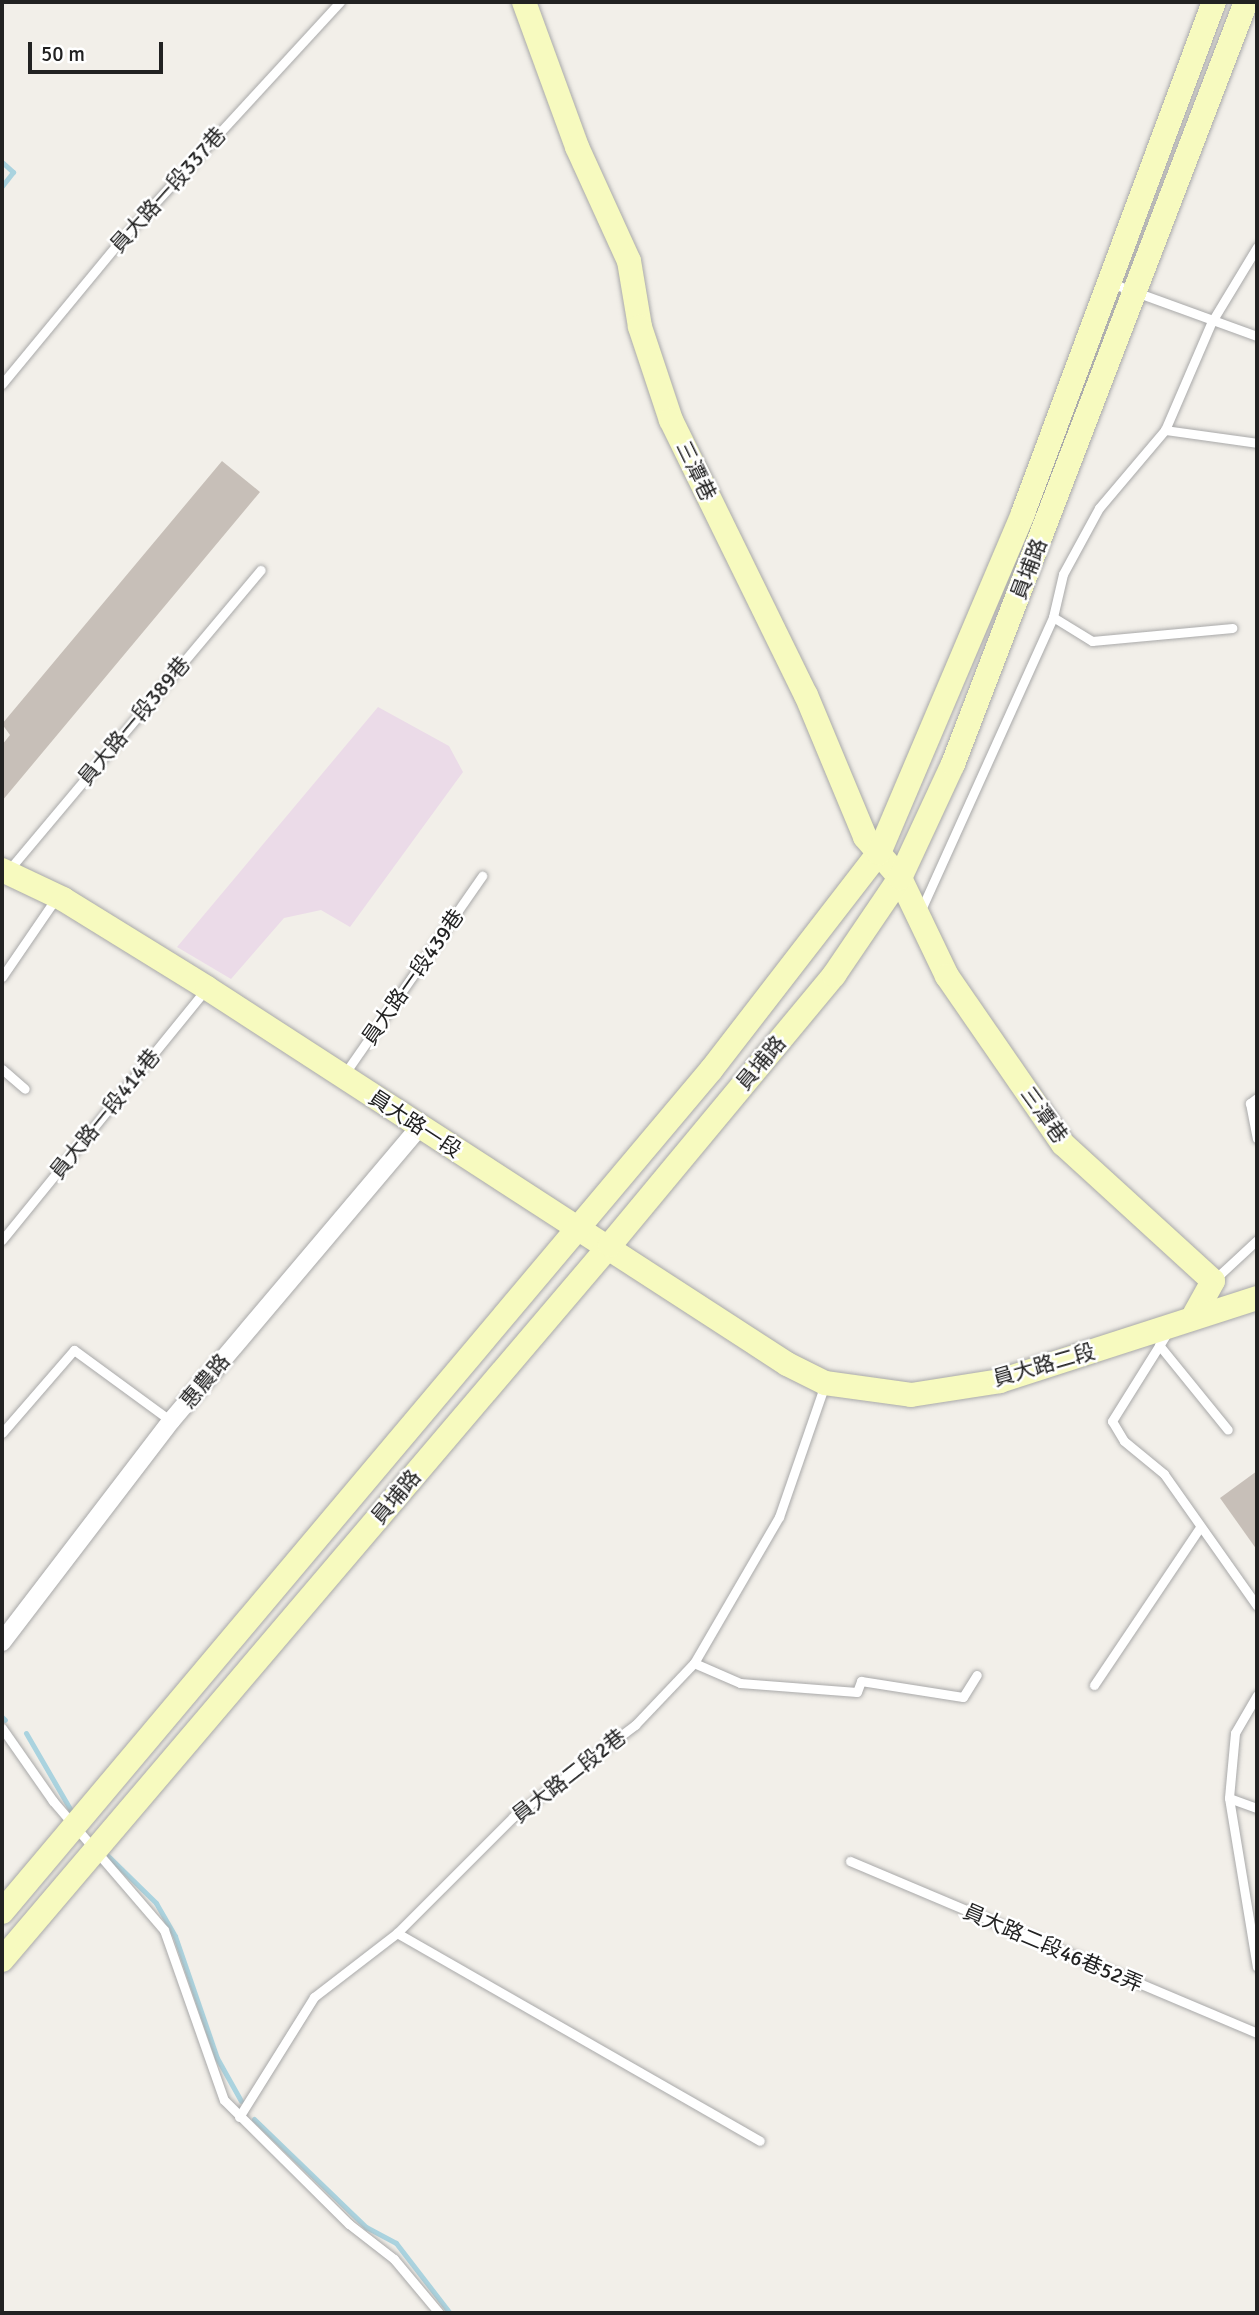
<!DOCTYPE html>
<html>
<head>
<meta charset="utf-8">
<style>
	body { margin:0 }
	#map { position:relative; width:1259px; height:2315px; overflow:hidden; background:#f2efe9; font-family:Signika,"Noto Sans TC",sans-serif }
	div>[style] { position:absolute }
	.industrial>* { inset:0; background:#ebdbe8 }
	.stream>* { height:5px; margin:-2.5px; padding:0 2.5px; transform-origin:2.5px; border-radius:2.5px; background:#aad3df }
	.building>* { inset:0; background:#c7bfb8 }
	.roads { filter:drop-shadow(0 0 2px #a9a9a9) drop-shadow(0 0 2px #a9a9a9) }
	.lane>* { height:9px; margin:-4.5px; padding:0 4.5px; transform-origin:4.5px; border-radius:4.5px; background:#fff }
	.street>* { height:18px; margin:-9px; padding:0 9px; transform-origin:9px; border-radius:9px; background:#fff }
	.secondary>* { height:24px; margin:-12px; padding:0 12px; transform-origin:12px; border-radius:12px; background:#f7fabf }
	span { translate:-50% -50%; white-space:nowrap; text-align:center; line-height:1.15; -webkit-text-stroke:5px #fff; paint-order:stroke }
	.street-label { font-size:21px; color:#222 }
	.frame { position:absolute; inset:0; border:4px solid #222; pointer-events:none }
	.scale { position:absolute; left:28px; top:42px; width:135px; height:32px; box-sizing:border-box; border:4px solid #222; border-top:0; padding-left:9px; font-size:21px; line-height:24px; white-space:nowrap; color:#222; -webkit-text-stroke:5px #fff; paint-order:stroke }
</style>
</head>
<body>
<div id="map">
	<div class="industrial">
		<i style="clip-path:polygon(378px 707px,449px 746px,463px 772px,350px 927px,321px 910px,284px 918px,231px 979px,177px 947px)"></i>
	</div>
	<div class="stream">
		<i style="left:2px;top:162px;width:15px;rotate:42deg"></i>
		<i style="left:13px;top:172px;width:18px;rotate:128deg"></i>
		<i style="left:2px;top:1717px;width:4px;rotate:45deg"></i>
		<i style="left:26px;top:1733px;width:94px;rotate:59.9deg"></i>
		<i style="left:104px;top:1852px;width:73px;rotate:44.4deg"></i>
		<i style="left:156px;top:1903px;width:38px;rotate:60deg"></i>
		<i style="left:175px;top:1936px;width:129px;rotate:71deg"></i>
		<i style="left:217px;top:2058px;width:49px;rotate:60.8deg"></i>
		<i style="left:254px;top:2119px;width:156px;rotate:44deg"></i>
		<i style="left:366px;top:2227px;width:34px;rotate:28deg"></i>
		<i style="left:396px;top:2243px;width:88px;rotate:52.4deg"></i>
	</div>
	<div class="building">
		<i style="clip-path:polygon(222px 461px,260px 492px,2px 801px,2px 745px,10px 735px,2px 724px)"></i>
		<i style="clip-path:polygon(1257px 1471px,1257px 1550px,1220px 1498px)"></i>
	</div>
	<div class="roads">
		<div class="lane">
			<i style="left:1111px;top:283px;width:155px;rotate:20deg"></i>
			<i style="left:2px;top:384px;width:185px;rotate:-50.5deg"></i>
			<i style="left:120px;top:241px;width:325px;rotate:-47.4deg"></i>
			<i style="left:1165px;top:430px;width:93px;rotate:8deg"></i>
			<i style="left:1053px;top:617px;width:46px;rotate:31.6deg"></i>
			<i style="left:1092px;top:641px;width:141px;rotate:-5.3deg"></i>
			<i style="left:8px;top:871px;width:393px;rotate:-50deg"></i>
			<i style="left:920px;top:912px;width:324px;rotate:-65.7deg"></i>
			<i style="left:1053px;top:617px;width:44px;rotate:-76.9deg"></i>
			<i style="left:1063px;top:574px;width:75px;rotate:-61.4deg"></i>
			<i style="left:1099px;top:508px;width:102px;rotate:-49.8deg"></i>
			<i style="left:1165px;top:430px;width:116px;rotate:-66.7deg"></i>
			<i style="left:1211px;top:323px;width:89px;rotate:-58.8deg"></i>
			<i style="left:2px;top:977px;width:96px;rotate:-55.6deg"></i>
			<i style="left:2px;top:1069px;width:30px;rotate:41deg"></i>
			<i style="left:343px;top:1076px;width:244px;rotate:-55.2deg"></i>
			<i style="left:1257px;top:1098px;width:9px;rotate:144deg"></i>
			<i style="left:1250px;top:1103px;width:36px;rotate:79deg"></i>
			<i style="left:2px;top:1240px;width:323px;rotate:-50.9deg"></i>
			<i style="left:1215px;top:1279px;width:57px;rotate:-42.9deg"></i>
			<i style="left:1167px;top:1333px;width:104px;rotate:122deg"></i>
			<i style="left:1112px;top:1421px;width:23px;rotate:59deg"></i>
			<i style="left:1124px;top:1441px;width:52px;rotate:39.5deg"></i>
			<i style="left:1164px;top:1474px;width:161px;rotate:54.8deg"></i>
			<i style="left:1159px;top:1345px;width:109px;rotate:50.9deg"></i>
			<i style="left:2px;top:1433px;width:110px;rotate:-49.1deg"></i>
			<i style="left:74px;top:1350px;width:120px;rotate:36.2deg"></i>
			<i style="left:694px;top:1663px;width:50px;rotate:23.5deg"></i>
			<i style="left:740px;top:1683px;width:117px;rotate:4.4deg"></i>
			<i style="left:857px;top:1692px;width:12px;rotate:-70deg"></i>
			<i style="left:861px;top:1681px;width:103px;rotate:8.9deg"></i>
			<i style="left:963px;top:1697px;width:26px;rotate:-58deg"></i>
			<i style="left:1094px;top:1685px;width:188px;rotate:-56.1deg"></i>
			<i style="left:1257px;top:1695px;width:44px;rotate:120.1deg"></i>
			<i style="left:1235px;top:1733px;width:65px;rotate:95.3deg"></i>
			<i style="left:1229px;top:1798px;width:171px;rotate:80.6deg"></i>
			<i style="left:2px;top:1728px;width:89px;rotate:55.1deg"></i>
			<i style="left:53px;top:1801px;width:170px;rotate:49.3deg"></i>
			<i style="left:164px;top:1930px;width:180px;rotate:70.6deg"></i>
			<i style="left:224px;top:2100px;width:176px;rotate:44.8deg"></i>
			<i style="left:349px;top:2224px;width:57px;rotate:37.9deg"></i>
			<i style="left:394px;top:2259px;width:70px;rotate:50.2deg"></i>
			<i style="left:1229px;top:1798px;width:30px;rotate:20deg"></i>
			<i style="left:850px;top:1861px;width:442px;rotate:22.9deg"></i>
			<i style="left:397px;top:1933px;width:418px;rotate:29.8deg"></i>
			<i style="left:239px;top:2117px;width:142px;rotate:-58deg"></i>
			<i style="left:314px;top:1997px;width:105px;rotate:-37.6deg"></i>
			<i style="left:397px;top:1933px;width:164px;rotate:-45deg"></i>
			<i style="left:513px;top:1817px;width:153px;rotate:-37deg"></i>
			<i style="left:635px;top:1725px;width:86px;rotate:-46.4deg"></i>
			<i style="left:694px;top:1663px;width:169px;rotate:-59.8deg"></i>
			<i style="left:779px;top:1517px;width:141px;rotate:-70.9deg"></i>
		</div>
		<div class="street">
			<i style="left:2px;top:1642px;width:278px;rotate:-52.6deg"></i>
			<i style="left:171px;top:1421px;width:384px;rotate:-49.8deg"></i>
		</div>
		<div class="secondary">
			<i style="left:524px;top:2px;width:154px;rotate:69.9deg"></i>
			<i style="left:577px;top:147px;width:125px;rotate:65.5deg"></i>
			<i style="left:629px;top:261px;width:67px;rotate:80.5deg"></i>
			<i style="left:640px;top:327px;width:98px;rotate:71.6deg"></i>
			<i style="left:671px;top:420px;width:306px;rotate:63.9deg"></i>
			<i style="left:806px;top:695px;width:154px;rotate:67.4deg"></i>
			<i style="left:865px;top:837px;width:54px;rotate:49.5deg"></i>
			<i style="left:900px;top:878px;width:109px;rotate:64.4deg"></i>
			<i style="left:947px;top:976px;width:204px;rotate:55.4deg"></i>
			<i style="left:1063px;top:1144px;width:203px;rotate:42.4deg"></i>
			<i style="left:1213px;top:1281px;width:37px;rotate:119deg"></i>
			<i style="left:2px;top:870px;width:68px;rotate:25.4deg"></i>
			<i style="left:63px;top:899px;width:169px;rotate:31.7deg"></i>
			<i style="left:207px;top:988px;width:691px;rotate:32.95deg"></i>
			<i style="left:787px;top:1364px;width:42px;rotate:26.6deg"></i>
			<i style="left:825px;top:1383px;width:87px;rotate:7.9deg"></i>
			<i style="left:911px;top:1395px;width:90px;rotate:-8.9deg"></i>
			<i style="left:1000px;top:1381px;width:270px;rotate:-17.9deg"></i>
			<i style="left:2px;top:1912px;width:1101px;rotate:-49.9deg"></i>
			<i style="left:711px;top:1070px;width:274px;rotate:-52.3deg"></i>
			<i style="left:879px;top:853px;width:369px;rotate:-67deg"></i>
			<i style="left:1023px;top:513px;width:546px;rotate:-69.51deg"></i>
			<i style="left:2px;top:1960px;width:939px;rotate:-49.62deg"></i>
			<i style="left:610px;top:1245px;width:351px;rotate:-50.3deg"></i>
			<i style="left:834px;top:975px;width:117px;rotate:-55.8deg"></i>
			<i style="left:900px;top:878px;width:126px;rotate:-65.1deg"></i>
			<i style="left:953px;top:764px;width:816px;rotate:-68.97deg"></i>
		</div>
	</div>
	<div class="street-label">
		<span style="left:168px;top:190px;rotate:-48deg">員大路一段337巷</span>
		<span style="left:696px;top:471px;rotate:64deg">三潭巷</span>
		<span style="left:1029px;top:569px;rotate:-69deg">員埔路</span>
		<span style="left:134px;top:721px;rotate:-50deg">員大路一段389巷</span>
		<span style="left:413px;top:977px;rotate:-55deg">員大路一段439巷</span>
		<span style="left:761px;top:1063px;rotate:-50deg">員埔路</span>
		<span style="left:105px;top:1114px;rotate:-51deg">員大路一段414巷</span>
		<span style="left:1044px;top:1115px;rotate:54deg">三潭巷</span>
		<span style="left:415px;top:1124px;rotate:33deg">員大路一段</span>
		<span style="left:1044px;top:1365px;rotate:-16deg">員大路二段</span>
		<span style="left:205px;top:1381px;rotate:-50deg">惠農路</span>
		<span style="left:396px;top:1497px;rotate:-50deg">員埔路</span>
		<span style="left:569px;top:1776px;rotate:-38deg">員大路二段2巷</span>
		<span style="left:1053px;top:1948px;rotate:23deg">員大路二段46巷52弄</span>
	</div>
	<div class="frame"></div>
	<div class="scale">50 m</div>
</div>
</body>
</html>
